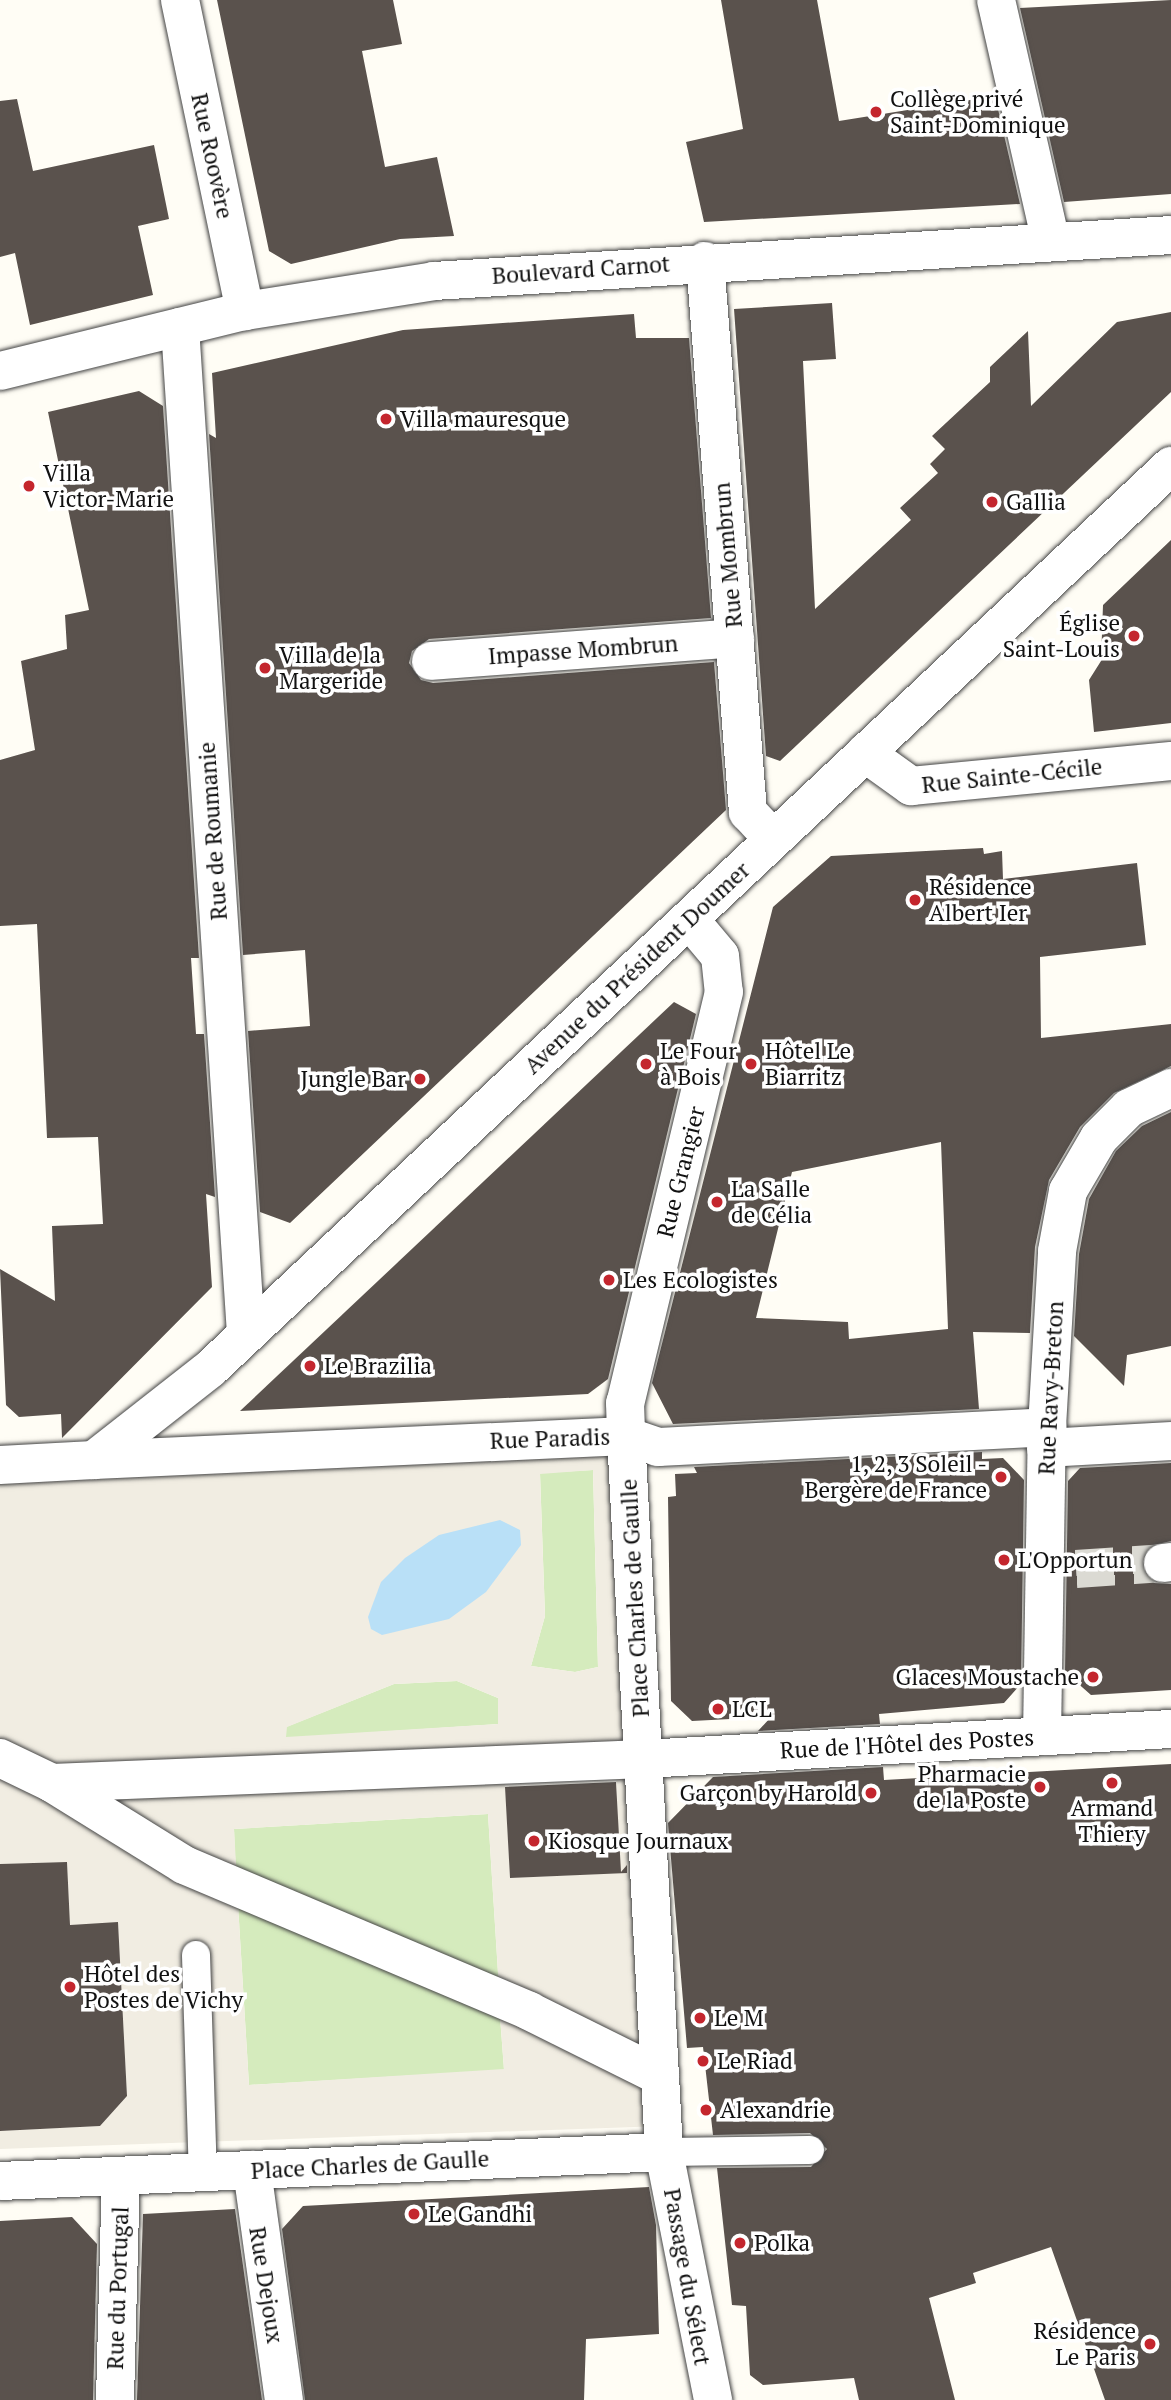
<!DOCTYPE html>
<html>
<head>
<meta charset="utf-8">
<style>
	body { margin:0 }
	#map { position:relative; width:1171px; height:2400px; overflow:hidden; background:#fffdf5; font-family:"PT Serif",serif }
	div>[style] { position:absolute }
	.green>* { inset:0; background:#d5ebbd }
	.plaza>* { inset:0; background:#f1ede2 }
	.water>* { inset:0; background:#b9e0f7 }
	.building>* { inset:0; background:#5a524d }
	.pedestrian-tunnel>* { height:38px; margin-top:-19px; transform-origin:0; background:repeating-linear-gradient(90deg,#dbdad3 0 38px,transparent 0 57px) }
	.roads { filter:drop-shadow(0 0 2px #444) drop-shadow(0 0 2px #444) }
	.service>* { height:28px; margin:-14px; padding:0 14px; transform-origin:14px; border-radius:14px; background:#fff }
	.pedestrian>* { height:38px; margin:-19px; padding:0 19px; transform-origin:19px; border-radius:19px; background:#fff }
	.minor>* { height:38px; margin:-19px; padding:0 19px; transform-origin:19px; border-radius:19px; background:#fff }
	.dots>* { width:19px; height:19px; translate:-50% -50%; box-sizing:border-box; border:4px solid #fff; border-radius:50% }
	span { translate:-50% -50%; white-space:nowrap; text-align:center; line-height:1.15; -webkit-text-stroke:7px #fff; paint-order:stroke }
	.poi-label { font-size:23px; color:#111 }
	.left { translate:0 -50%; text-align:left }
	.right { translate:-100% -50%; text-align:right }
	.street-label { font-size:23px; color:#111 }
</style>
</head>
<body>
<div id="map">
	<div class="green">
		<i style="clip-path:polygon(593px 1470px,598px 1667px,575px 1672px,531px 1666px,545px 1616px,540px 1473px)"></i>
		<i style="clip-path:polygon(457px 1681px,498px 1698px,499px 1724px,286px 1738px,286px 1727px,394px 1684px)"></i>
		<i style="clip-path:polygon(488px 1814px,499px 1989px,236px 1880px,234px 1829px)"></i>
		<i style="clip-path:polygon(238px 1905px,499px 2003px,504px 2070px,249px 2085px)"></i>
	</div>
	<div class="plaza">
		<i style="clip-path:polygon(evenodd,626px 1436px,663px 2126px,0 2149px,0 2131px,100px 2126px,127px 2096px,118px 1923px,70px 1925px,67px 1862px,0 1864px,0 1465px,626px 1436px,593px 1470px,598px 1667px,575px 1672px,531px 1666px,545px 1616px,540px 1474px,593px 1470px,626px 1436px,457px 1681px,498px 1698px,498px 1724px,286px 1737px,287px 1727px,394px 1684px,457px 1681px,626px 1436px,616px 1774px,620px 1873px,510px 1878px,505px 1780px,616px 1774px,626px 1436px,488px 1814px,499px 1989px,237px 1881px,234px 1829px,488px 1814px,626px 1436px,238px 1905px,499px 2003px,504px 2069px,249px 2085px,238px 1905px)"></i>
	</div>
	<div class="water">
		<i style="clip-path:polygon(500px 1520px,520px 1530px,521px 1545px,486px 1592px,449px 1619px,382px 1635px,371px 1629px,368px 1617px,381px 1582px,405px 1558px,439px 1535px)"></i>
	</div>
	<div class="building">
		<i style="clip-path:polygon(217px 0,393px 0,402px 44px,362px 51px,385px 167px,437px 157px,454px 236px,400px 239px,291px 264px,269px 251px)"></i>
		<i style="clip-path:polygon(721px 0,817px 0,839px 121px,995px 96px,1020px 204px,704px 222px,686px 142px,743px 129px)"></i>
		<i style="clip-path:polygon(1171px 0,1171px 194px,1064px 202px,1020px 8px)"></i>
		<i style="clip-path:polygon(17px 99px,33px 171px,154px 145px,169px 219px,138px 226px,153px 295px,30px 325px,15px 253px,0 257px,0 101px)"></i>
		<i style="clip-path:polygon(832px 303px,836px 359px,803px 361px,815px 609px,911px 520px,900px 508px,938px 473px,930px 464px,945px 449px,932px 436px,990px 382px,990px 367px,1028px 331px,1031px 406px,1117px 322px,1171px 312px,1171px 392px,780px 761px,766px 756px,734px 309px)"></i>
		<i style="clip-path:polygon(634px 314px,636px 338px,689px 338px,711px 618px,429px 639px,412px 651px,409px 663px,421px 680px,433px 683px,714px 662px,726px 810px,290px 1223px,260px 1212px,248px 1031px,310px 1026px,305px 950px,243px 955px,209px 434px,216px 438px,212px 373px,403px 330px)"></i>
		<i style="clip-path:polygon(139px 391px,163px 406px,199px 958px,191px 958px,196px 1034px,204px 1034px,215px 1197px,206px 1194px,212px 1287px,62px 1438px,61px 1414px,19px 1417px,6px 1405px,0 1269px,55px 1301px,52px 1226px,103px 1224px,98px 1137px,47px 1138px,37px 924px,0 926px,0 760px,35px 750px,21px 661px,67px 649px,65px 615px,89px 610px,48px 412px)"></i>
		<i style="clip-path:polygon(1171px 540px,1171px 723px,1094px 732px,1089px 680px,1101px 661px,1103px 605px)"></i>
		<i style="clip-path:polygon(evenodd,983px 848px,984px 854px,1002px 851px,1003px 879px,1137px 863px,1146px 945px,1040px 957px,1041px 1038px,1171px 1024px,1171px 1066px,1114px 1093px,1080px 1127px,1049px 1180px,1035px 1247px,1030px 1333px,973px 1332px,979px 1409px,673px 1424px,652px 1383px,773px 907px,831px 856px,983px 848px,941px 1142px,948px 1329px,849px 1339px,848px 1322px,756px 1318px,792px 1172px,941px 1142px)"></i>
		<i style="clip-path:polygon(674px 1002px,696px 1014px,608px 1379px,588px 1394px,240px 1411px)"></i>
		<i style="clip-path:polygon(1171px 1112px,1171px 1346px,1127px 1355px,1124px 1386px,1074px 1336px,1079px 1254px,1089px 1199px,1116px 1151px,1142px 1126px)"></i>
		<i style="clip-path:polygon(982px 1452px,982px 1459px,1003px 1458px,1024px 1480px,1021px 1684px,1004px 1703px,879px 1714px,880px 1724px,758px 1731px,771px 1717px,692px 1721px,671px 1701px,668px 1497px,676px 1496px,675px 1474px,697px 1473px,694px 1467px)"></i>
		<i style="clip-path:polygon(1171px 1463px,1171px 1541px,1149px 1546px,1141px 1565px,1154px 1583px,1171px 1584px,1171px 1690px,1091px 1695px,1065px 1672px,1068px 1481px,1080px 1468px)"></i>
		<i style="clip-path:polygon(1171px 1764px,1171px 2400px,1105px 2400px,1051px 2247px,973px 2273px,976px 2283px,929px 2298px,955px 2400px,859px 2400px,854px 2378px,763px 2385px,750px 2375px,746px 2306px,732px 2305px,717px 2168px,811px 2167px,827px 2149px,810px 2133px,713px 2135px,703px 2047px,687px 2048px,668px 1823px,713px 1777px,883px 1767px,884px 1780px)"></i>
		<i style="clip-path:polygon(616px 1782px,621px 1872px,627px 1865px,627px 1873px,510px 1878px,505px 1787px)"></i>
		<i style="clip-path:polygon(67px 1862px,70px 1925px,118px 1922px,127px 2096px,100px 2126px,0 2131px,0 1864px)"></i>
		<i style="clip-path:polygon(649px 2187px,656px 2225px,659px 2334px,586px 2339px,584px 2400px,305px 2400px,282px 2229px,303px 2206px)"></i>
		<i style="clip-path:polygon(235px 2209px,262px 2400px,137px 2400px,143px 2214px)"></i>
		<i style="clip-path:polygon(72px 2217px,97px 2244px,93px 2400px,0 2400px,0 2221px)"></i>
	</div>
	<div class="pedestrian-tunnel">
		<i style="left:1076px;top:1569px;width:87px;rotate:-3.9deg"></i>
	</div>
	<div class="roads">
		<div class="service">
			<i style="left:196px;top:1955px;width:217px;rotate:88.2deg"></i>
			<i style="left:664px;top:2152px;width:146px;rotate:-0.8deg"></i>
		</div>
		<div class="pedestrian">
			<i style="left:1046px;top:1448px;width:125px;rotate:-3.2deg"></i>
			<i style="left:94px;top:1460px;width:533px;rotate:-2.58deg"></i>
			<i style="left:626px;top:1436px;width:717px;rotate:86.96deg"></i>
			<i style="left:1163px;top:1563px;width:8px;rotate:-7deg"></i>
			<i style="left:1042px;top:1736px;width:309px;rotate:-89.1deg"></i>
			<i style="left:0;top:1758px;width:58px;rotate:25.7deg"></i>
			<i style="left:52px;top:1783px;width:592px;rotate:-2.32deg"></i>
			<i style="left:644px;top:1759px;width:528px;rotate:-3.26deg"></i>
			<i style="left:52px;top:1783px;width:155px;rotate:31.8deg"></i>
			<i style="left:184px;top:1865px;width:375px;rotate:22.9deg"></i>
			<i style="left:529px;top:2011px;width:146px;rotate:26.4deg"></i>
		</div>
		<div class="minor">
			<i style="left:180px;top:0;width:318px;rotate:78.2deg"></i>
			<i style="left:996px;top:0;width:248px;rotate:77.2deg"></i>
			<i style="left:705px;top:261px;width:553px;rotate:85.54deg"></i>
			<i style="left:748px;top:812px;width:37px;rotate:47deg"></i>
			<i style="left:180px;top:327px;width:1010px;rotate:86.25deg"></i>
			<i style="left:0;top:371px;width:252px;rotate:-13.8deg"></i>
			<i style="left:245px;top:311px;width:191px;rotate:-9deg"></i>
			<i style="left:434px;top:281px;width:738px;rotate:-3.57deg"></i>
			<i style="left:431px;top:661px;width:305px;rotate:-4.3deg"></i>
			<i style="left:865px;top:753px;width:57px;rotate:35.7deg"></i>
			<i style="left:911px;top:786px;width:261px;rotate:-5.5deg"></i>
			<i style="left:689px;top:919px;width:48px;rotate:50deg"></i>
			<i style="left:720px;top:956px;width:36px;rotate:84deg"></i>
			<i style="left:724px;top:992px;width:423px;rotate:103.5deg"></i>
			<i style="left:625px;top:1403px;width:33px;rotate:88deg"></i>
			<i style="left:626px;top:1436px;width:34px;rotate:19deg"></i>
			<i style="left:658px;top:1447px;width:390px;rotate:-2.9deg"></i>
			<i style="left:1047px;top:1427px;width:176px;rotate:-86.7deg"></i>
			<i style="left:1057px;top:1251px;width:61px;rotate:-79.6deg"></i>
			<i style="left:1068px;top:1191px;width:61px;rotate:-59.7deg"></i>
			<i style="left:1099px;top:1138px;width:42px;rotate:-45deg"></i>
			<i style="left:1129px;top:1108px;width:47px;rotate:-25.5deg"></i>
			<i style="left:0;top:1465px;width:94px;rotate:-3deg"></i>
			<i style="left:94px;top:1460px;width:147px;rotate:-38.1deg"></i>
			<i style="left:210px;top:1369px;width:1319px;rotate:-43.22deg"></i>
			<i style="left:252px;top:2170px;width:232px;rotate:82.1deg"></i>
			<i style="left:0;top:2181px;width:665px;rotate:-2.5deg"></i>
			<i style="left:664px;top:2152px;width:253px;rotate:78.8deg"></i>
			<i style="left:115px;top:2400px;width:224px;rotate:-88.5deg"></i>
		</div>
	</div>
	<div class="dots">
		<i style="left:876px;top:112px;background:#c4262e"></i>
		<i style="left:386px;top:419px;background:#c4262e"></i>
		<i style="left:29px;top:486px;background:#c4262e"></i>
		<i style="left:992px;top:502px;background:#c4262e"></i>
		<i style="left:1134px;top:636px;background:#c4262e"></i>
		<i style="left:265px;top:668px;background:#c4262e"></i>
		<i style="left:915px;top:900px;background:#c4262e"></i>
		<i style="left:646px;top:1064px;background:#c4262e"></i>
		<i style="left:751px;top:1064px;background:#c4262e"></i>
		<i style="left:420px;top:1079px;background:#c4262e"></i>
		<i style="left:717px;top:1202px;background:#c4262e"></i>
		<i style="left:609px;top:1280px;background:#c4262e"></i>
		<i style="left:310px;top:1366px;background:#c4262e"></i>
		<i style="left:1001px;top:1477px;background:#c4262e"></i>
		<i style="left:1004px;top:1560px;background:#c4262e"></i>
		<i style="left:1093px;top:1677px;background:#c4262e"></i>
		<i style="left:718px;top:1709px;background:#c4262e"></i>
		<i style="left:1112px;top:1783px;background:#c4262e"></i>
		<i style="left:1040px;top:1787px;background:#c4262e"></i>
		<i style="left:871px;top:1793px;background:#c4262e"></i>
		<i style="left:534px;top:1841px;background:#c4262e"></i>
		<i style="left:70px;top:1987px;background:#c4262e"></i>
		<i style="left:700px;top:2018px;background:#c4262e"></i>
		<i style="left:703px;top:2061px;background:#c4262e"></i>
		<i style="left:706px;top:2110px;background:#c4262e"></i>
		<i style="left:414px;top:2214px;background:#c4262e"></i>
		<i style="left:740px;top:2243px;background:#c4262e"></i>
		<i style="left:1150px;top:2344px;background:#c4262e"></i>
	</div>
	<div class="poi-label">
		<span class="left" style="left:890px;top:112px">Collège privé<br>Saint-Dominique</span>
		<span class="left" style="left:400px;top:419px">Villa mauresque</span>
		<span class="left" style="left:43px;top:486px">Villa<br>Victor-Marie</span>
		<span class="left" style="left:1006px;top:502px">Gallia</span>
		<span class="right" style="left:1120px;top:636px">Église<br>Saint-Louis</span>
		<span class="left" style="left:279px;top:668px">Villa de la<br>Margeride</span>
		<span class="left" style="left:929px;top:900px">Résidence<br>Albert Ier</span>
		<span class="left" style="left:660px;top:1064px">Le Four<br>à Bois</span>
		<span class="left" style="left:765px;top:1064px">Hôtel Le<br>Biarritz</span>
		<span class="right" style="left:406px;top:1079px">Jungle Bar</span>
		<span class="left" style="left:731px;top:1202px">La Salle<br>de Célia</span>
		<span class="left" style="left:623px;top:1280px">Les Ecologistes</span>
		<span class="left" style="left:324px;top:1366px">Le Brazilia</span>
		<span class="right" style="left:987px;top:1477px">1, 2, 3 Soleil -<br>Bergère de France</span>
		<span class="left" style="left:1018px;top:1560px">L'Opportun</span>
		<span class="right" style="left:1079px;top:1677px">Glaces Moustache</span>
		<span class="left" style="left:732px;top:1709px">LCL</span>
		<span class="right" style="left:1026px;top:1787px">Pharmacie<br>de la Poste</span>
		<span class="right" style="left:857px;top:1793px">Garçon by Harold</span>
		<span style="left:1112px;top:1821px">Armand<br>Thiery</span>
		<span class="left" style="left:548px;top:1841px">Kiosque Journaux</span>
		<span class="left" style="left:84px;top:1987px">Hôtel des<br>Postes de Vichy</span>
		<span class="left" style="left:714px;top:2018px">Le M</span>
		<span class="left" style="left:717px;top:2061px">Le Riad</span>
		<span class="left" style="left:720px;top:2110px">Alexandrie</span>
		<span class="left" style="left:428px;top:2214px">Le Gandhi</span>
		<span class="left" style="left:754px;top:2243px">Polka</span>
		<span class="right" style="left:1136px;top:2344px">Résidence<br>Le Paris</span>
	</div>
	<div class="street-label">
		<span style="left:212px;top:156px;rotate:78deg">Rue Roovère</span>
		<span style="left:581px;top:270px;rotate:-4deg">Boulevard Carnot</span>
		<span style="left:728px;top:555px;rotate:-95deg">Rue Mombrun</span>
		<span style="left:583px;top:650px;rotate:-4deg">Impasse Mombrun</span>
		<span style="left:1012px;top:776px;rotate:-6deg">Rue Sainte-Cécile</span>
		<span style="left:213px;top:831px;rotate:-94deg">Rue de Roumanie</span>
		<span style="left:637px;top:968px;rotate:-43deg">Avenue du Président Doumer</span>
		<span style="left:681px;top:1172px;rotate:-76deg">Rue Grangier</span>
		<span style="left:1051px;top:1388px;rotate:-87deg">Rue Ravy-Breton</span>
		<span style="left:550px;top:1439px;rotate:-2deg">Rue Paradis</span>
		<span style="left:635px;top:1598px;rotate:-93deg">Place Charles de Gaulle</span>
		<span style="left:907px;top:1744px;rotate:-3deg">Rue de l'Hôtel des Postes</span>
		<span style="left:370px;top:2165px;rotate:-3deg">Place Charles de Gaulle</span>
		<span style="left:687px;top:2277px;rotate:80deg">Passage du Sélect</span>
		<span style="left:266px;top:2285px;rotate:81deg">Rue Dejoux</span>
		<span style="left:118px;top:2288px;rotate:-88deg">Rue du Portugal</span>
	</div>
</div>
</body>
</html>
